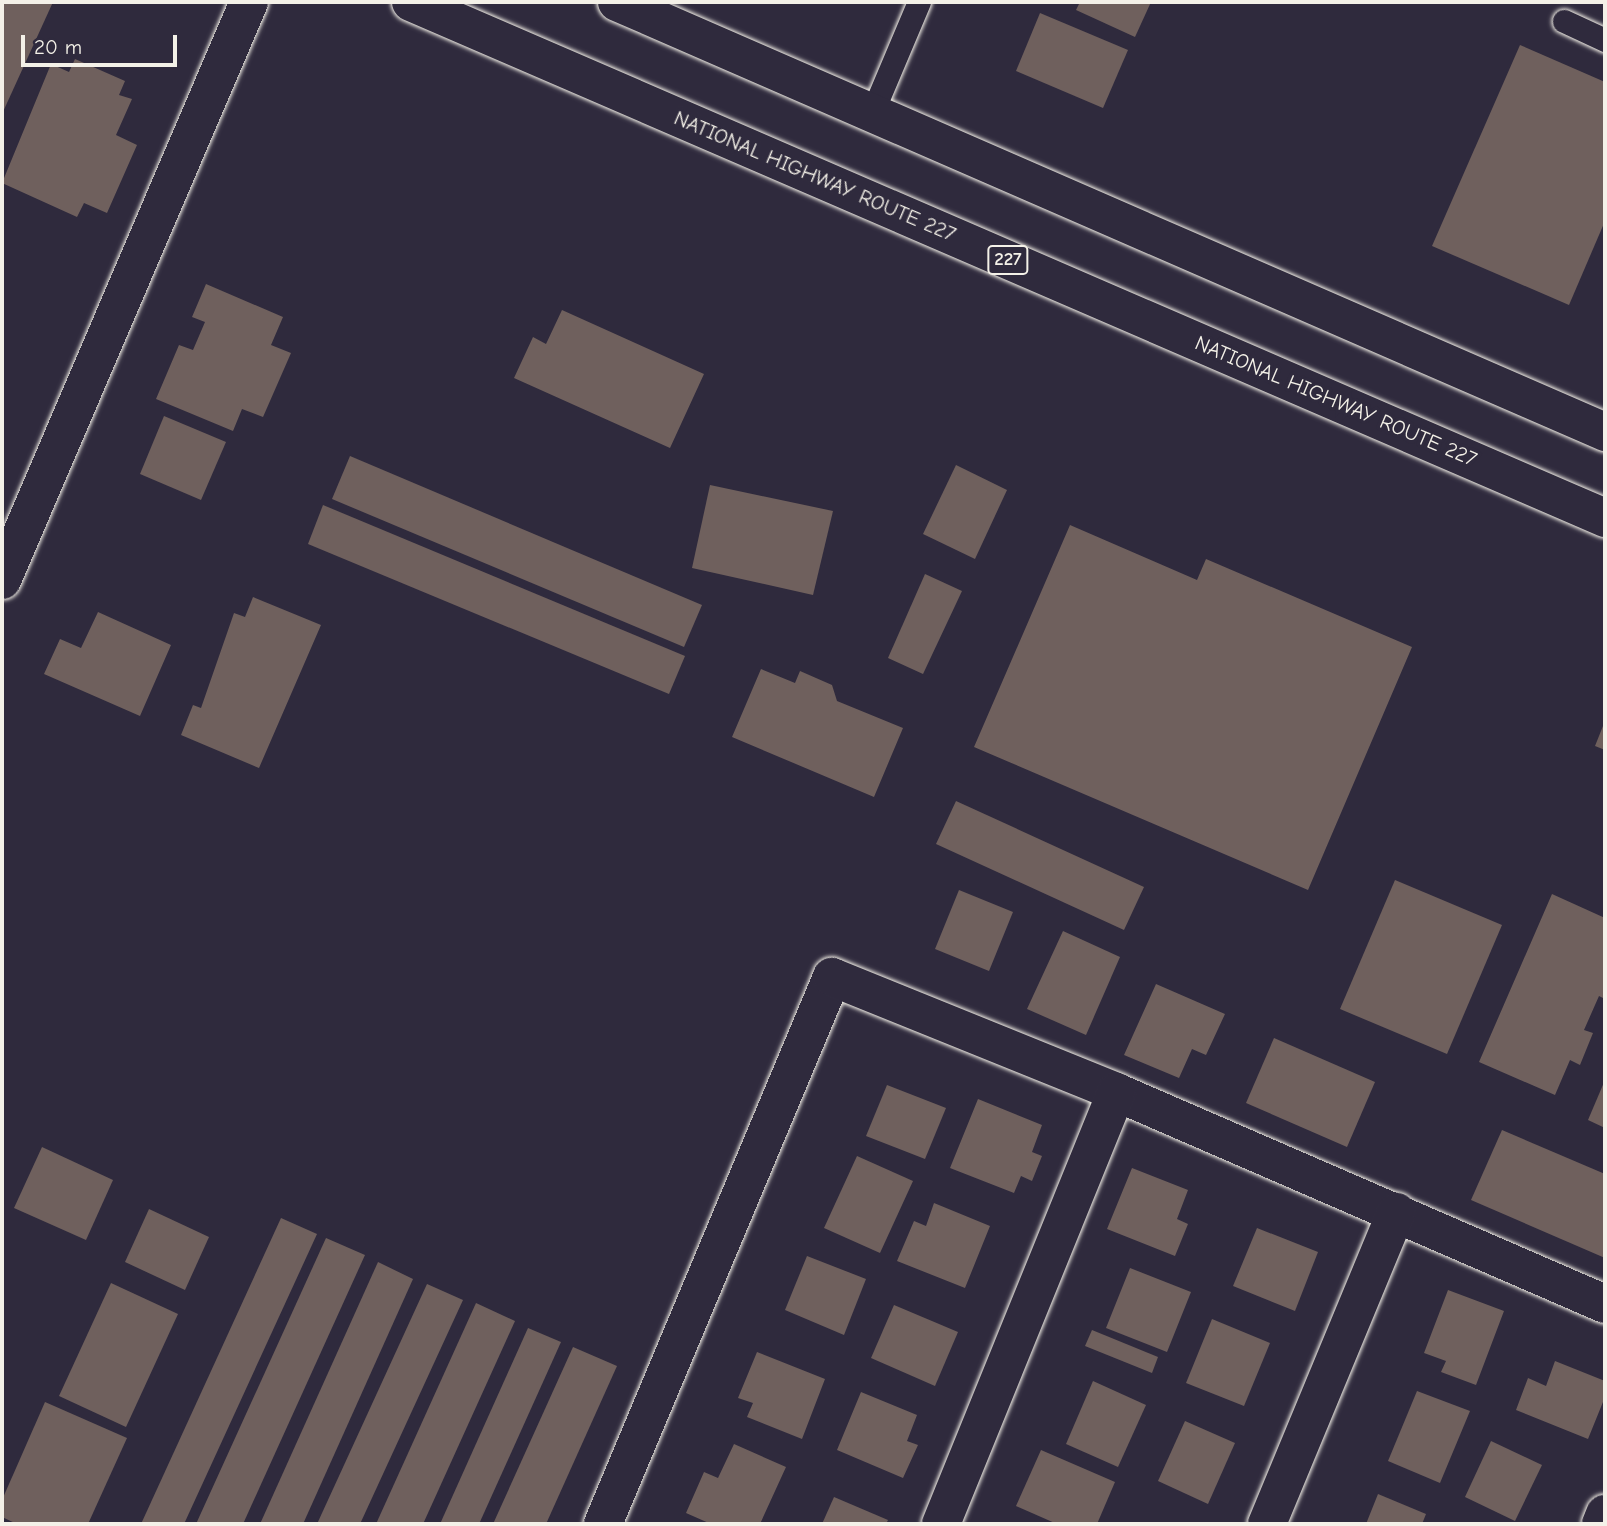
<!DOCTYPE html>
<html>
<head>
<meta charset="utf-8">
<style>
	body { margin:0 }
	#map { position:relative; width:1607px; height:1526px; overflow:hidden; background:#2f2a3d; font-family:"Comic Neue",sans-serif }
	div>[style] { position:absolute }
	.building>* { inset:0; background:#6f605d }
	.roads { filter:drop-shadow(0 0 2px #f4f1e8) drop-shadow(0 0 2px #f4f1e8) }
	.lane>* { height:23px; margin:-11.5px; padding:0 11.5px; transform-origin:11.5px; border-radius:11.5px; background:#2f2a3d }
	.street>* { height:38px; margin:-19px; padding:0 19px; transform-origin:19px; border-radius:19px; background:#2f2a3d }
	.highway>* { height:38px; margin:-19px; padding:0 19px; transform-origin:19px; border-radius:19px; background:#2f2a3d }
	span { translate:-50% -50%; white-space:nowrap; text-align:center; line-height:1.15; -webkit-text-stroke:7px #2f2a3d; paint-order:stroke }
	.shield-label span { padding:2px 5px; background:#2f2a3d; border:2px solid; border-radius:5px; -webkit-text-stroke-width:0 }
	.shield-label { font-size:19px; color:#f4f1e8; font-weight:700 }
	.street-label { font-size:21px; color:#f4f1e8 }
	.frame { position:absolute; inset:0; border:4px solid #f4f1e8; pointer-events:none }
	.scale { position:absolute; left:21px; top:35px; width:156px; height:32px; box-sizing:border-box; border:4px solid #f4f1e8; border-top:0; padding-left:9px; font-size:21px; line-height:24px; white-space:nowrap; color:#f4f1e8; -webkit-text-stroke:5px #2f2a3d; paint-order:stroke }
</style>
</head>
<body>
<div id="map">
	<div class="building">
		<i style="clip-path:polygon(2px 2px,53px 2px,2px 114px)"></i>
		<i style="clip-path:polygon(1080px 2px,1151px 2px,1135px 37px,1076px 10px)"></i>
		<i style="clip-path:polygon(1040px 13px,1128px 50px,1103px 108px,1016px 71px)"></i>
		<i style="clip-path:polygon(1520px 45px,1605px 82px,1605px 221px,1569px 305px,1432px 246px)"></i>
		<i style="clip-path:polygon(75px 59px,125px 81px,119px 95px,132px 99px,116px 135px,137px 145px,107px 213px,84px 203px,77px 217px,2px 183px,51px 64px,69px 72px)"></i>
		<i style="clip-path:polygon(206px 284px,283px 317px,271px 345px,291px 353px,263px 417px,242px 409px,233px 431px,156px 399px,179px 345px,193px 350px,205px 322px,192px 317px)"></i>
		<i style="clip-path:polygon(562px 310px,704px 374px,670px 448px,514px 378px,533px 337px,546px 344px)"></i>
		<i style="clip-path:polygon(164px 416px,226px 442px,201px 500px,140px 474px)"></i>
		<i style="clip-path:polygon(350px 456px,702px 605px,684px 647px,332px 499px)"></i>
		<i style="clip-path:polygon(956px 465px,1007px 490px,975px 559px,923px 534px)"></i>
		<i style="clip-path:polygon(710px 485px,833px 511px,813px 595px,692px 568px)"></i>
		<i style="clip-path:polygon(323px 505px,685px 656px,669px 694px,308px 544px)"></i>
		<i style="clip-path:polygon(1070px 525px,1197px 580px,1206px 559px,1412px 647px,1308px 890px,974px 747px)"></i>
		<i style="clip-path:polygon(925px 574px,962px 591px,923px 674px,888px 658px)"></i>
		<i style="clip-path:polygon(253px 597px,321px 625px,259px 768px,181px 735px,193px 705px,201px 708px,234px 613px,245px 617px)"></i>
		<i style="clip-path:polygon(98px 612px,171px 645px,140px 716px,44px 674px,60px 639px,81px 648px)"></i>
		<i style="clip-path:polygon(761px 669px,795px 683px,800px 671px,832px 685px,837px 701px,903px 728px,874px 797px,732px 737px)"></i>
		<i style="clip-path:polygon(1605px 721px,1605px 750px,1595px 746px)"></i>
		<i style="clip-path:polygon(956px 801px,1144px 887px,1124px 930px,936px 844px)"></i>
		<i style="clip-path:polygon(1395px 880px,1502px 925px,1447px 1054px,1340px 1009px)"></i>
		<i style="clip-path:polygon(959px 890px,1013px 912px,989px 971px,935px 949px)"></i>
		<i style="clip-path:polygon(1552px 894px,1605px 918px,1605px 999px,1599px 996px,1584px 1030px,1593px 1033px,1580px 1065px,1570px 1060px,1555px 1095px,1479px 1062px)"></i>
		<i style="clip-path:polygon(1063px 931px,1120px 957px,1086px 1035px,1027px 1009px)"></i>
		<i style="clip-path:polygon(1156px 984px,1225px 1014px,1206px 1055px,1192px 1049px,1179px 1078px,1124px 1055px)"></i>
		<i style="clip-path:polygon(1274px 1038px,1375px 1082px,1347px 1147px,1246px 1103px)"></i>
		<i style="clip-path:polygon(1605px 1080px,1605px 1128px,1588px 1120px)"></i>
		<i style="clip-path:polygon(887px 1085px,946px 1108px,925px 1159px,866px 1136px)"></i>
		<i style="clip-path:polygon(978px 1099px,1042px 1125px,1032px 1152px,1042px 1156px,1032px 1181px,1021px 1176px,1014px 1193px,950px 1168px)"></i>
		<i style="clip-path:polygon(1502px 1130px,1605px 1174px,1605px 1258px,1471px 1200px)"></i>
		<i style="clip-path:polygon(42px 1147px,113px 1180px,86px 1240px,14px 1208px)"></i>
		<i style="clip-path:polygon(857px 1156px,913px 1181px,880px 1253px,824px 1228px)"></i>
		<i style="clip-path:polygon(1132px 1168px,1188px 1190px,1177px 1219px,1188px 1224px,1175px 1256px,1107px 1229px)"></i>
		<i style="clip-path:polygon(934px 1203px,990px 1226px,965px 1288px,897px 1261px,914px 1221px,926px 1226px)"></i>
		<i style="clip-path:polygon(149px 1209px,209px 1237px,185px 1290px,125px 1262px)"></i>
		<i style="clip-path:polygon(281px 1218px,317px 1234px,184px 1524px,141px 1524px)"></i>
		<i style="clip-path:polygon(1257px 1228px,1318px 1252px,1295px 1311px,1233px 1286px)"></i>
		<i style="clip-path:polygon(326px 1238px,365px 1255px,243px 1524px,196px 1524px)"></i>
		<i style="clip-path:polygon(807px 1256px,866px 1279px,844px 1335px,785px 1310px)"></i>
		<i style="clip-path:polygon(378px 1262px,413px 1279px,303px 1524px,260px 1524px)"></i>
		<i style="clip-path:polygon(1130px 1268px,1191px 1292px,1167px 1352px,1106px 1328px)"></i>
		<i style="clip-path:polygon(111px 1283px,178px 1314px,126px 1427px,59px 1396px)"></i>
		<i style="clip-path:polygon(427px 1284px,463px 1300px,360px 1524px,317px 1524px)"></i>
		<i style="clip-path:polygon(1448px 1290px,1504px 1311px,1476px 1385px,1441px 1372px,1446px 1361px,1424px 1353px)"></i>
		<i style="clip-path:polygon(476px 1303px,515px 1321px,423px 1524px,376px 1524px)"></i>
		<i style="clip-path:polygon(894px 1305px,958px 1332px,935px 1386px,871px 1358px)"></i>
		<i style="clip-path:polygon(1212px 1319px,1270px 1343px,1244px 1406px,1186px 1383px)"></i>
		<i style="clip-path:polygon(528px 1328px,561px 1342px,479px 1524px,440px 1524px)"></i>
		<i style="clip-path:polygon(1092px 1330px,1158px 1357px,1152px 1373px,1085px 1346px)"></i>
		<i style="clip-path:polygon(573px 1347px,617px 1366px,546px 1524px,493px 1524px)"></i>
		<i style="clip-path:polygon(757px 1352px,825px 1379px,802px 1439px,747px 1417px,753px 1403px,738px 1398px)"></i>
		<i style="clip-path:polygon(1555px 1361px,1605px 1381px,1605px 1397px,1588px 1439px,1516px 1410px,1528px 1378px,1546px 1386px)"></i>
		<i style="clip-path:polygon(1093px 1381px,1146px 1405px,1118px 1467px,1066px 1444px)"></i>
		<i style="clip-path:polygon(1417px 1391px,1470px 1411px,1440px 1483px,1388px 1461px)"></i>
		<i style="clip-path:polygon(861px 1392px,917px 1415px,907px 1441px,918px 1445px,903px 1478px,837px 1450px)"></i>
		<i style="clip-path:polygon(45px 1402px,127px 1438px,88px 1524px,17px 1524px,2px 1517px,2px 1500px)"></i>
		<i style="clip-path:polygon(1185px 1421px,1235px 1443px,1208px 1504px,1158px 1481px)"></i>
		<i style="clip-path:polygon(1491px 1441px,1542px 1465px,1515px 1521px,1465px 1497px)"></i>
		<i style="clip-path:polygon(734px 1444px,786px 1467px,760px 1524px,711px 1524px,686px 1513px,704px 1472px,718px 1478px)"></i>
		<i style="clip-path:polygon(1041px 1450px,1115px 1482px,1097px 1524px,1057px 1524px,1016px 1506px)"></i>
		<i style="clip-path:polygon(1378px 1494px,1426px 1514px,1422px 1524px,1366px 1524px)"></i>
		<i style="clip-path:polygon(834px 1497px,888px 1520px,886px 1524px,822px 1524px)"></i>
	</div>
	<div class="roads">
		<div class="lane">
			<i style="left:1564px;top:21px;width:45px;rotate:24.9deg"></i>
			<i style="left:872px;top:113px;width:121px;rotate:-67.1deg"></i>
		</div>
		<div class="street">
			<i style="left:2px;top:580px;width:629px;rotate:-66.86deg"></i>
			<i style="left:603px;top:1524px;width:593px;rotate:-67.28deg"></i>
			<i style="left:832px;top:977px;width:306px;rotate:22deg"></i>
			<i style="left:1116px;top:1092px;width:533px;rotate:23.44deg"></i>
			<i style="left:941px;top:1524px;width:466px;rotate:-67.9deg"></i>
			<i style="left:1267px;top:1524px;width:338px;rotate:-67.5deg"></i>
			<i style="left:1601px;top:1524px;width:11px;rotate:-68deg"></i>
		</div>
		<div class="highway">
			<i style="left:411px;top:2px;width:1301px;rotate:23.37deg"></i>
			<i style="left:617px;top:2px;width:1078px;rotate:23.52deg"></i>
		</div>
	</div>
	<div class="shield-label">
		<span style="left:1008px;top:260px">227</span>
	</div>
	<div class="street-label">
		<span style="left:815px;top:176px;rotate:23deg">NATIONAL HIGHWAY ROUTE 227</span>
		<span style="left:1336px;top:401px;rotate:23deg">NATIONAL HIGHWAY ROUTE 227</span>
	</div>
	<div class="frame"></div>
	<div class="scale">20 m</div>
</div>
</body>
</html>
